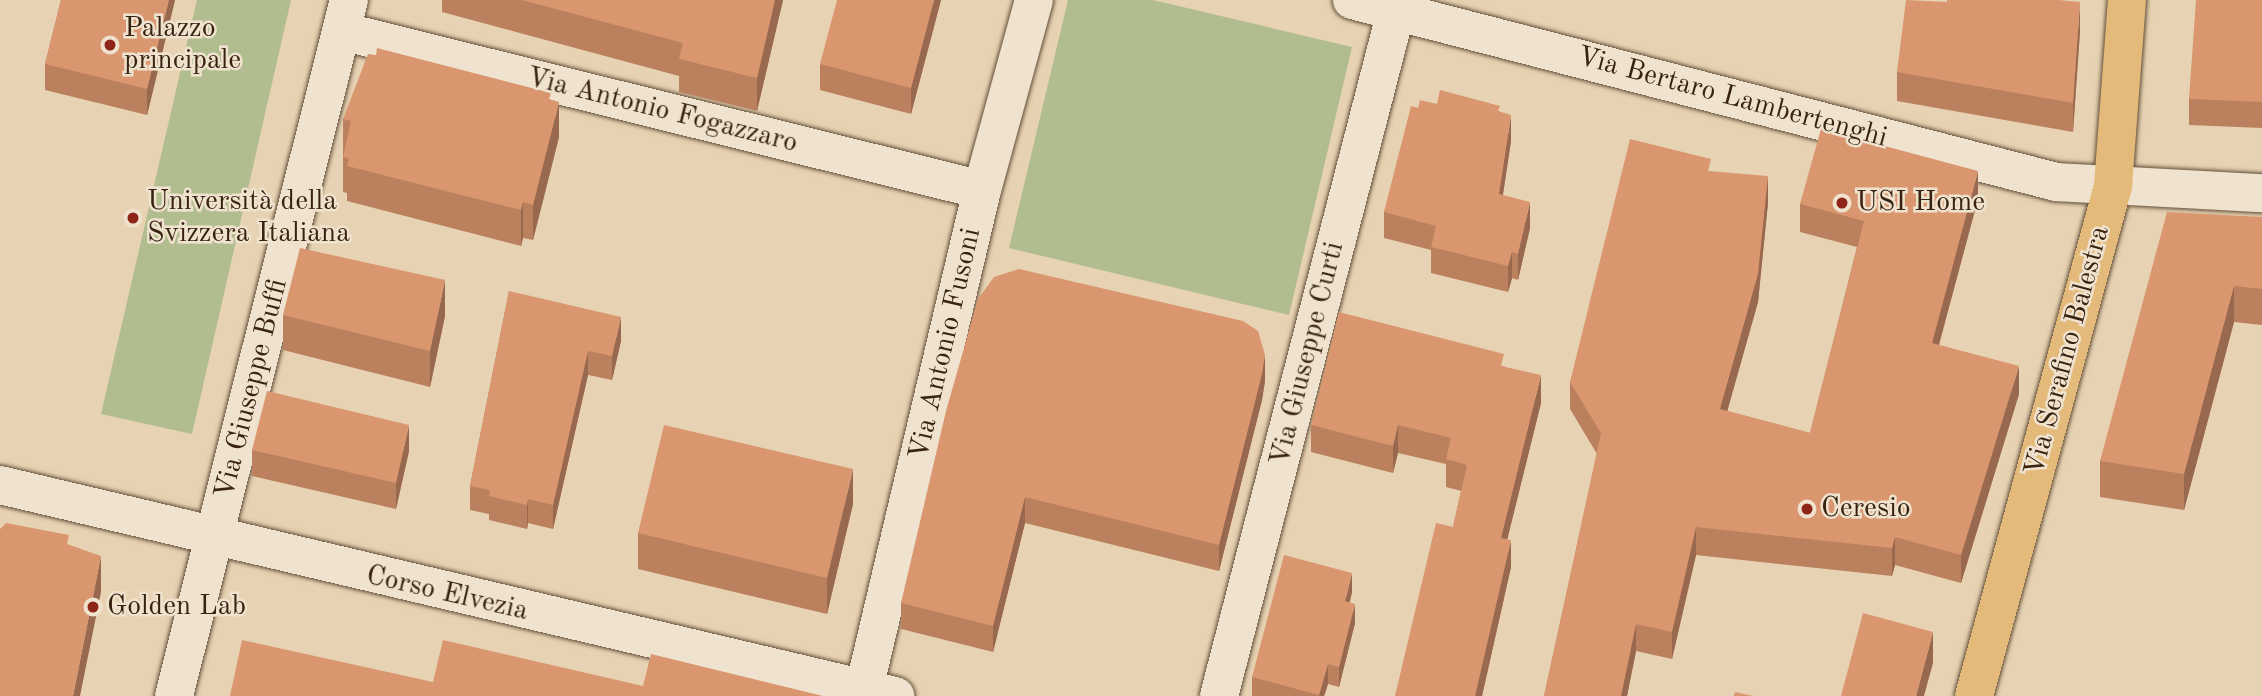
<!DOCTYPE html>
<html>
<head>
<meta charset="utf-8">
<style>
	body { margin:0 }
	#map { position:relative; width:2262px; height:696px; overflow:hidden; background:#e7d3b3; font-family:"Old Standard TT",serif }
	div>[style] { position:absolute }
	.green>* { inset:0; background:#b2bd8f }
	.roads { filter:drop-shadow(0 0 2px #644f39) drop-shadow(0 0 2px #644f39) }
	.minor>* { height:38px; margin:-19px; padding:0 19px; transform-origin:19px; border-radius:19px; background:#efe2ce }
	.major>* { height:38px; margin:-19px; padding:0 19px; transform-origin:19px; border-radius:19px; background:#e4ba7a }
	.wall>* { inset:0; background:#bb815f }
	.shaded-wall>* { inset:0; background:#98694e }
	.building>* { inset:0; background:#d9966f }
	.dots>* { width:19px; height:19px; translate:-50% -50%; box-sizing:border-box; border:4px solid #efe2ce; border-radius:50% }
	span { translate:-50% -50%; white-space:nowrap; text-align:center; line-height:1.15; -webkit-text-stroke:5px #efe2ce; paint-order:stroke }
	.poi-label { font-size:28px; color:#382310 }
	.left { translate:0 -50%; text-align:left }
	.street-label { font-size:28px; color:#382310 }
</style>
</head>
<body>
<div id="map">
	<div class="green">
		<i style="clip-path:polygon(197px 0,291px 0,192px 434px,101px 414px)"></i>
		<i style="clip-path:polygon(1068px 0,1153px 0,1352px 47px,1289px 315px,1009px 248px)"></i>
	</div>
	<div class="roads">
		<div class="minor">
			<i style="left:1352px;top:0;width:727px;rotate:14.49deg"></i>
			<i style="left:2056px;top:182px;width:206px;rotate:3.1deg"></i>
			<i style="left:341px;top:31px;width:660px;rotate:13.93deg"></i>
			<i style="left:0;top:485px;width:920px;rotate:13.27deg"></i>
			<i style="left:864px;top:689px;width:513px;rotate:-76.7deg"></i>
			<i style="left:982px;top:190px;width:197px;rotate:-74.7deg"></i>
			<i style="left:174px;top:696px;width:718px;rotate:-75.89deg"></i>
			<i style="left:1219px;top:696px;width:707px;rotate:-75.51deg"></i>
		</div>
		<div class="major">
			<i style="left:1974px;top:696px;width:529px;rotate:-74.75deg"></i>
			<i style="left:2113px;top:186px;width:187px;rotate:-85.7deg"></i>
		</div>
	</div>
	<div class="wall">
		<i style="clip-path:polygon(61px 0,175px 0,147px 115px,45px 90px,45px 64px)"></i>
		<i style="clip-path:polygon(442px 0,783px 0,757px 111px,679px 92px,679px 76px,442px 12px)"></i>
		<i style="clip-path:polygon(941px 0,911px 114px,820px 90px,820px 64px)"></i>
		<i style="clip-path:polygon(2262px 0,2262px 128px,2189px 125px,2189px 99px)"></i>
		<i style="clip-path:polygon(2080px 31px,2073px 132px,1897px 101px,1897px 72px)"></i>
		<i style="clip-path:polygon(551px 100px,559px 137px,533px 240px,523px 238px,521px 246px,347px 201px,347px 193px,343px 192px,343px 119px)"></i>
		<i style="clip-path:polygon(1437px 104px,1500px 112px,1511px 141px,1503px 195px,1530px 228px,1518px 280px,1512px 278px,1508px 292px,1431px 273px,1431px 250px,1384px 238px,1384px 212px,1418px 108px)"></i>
		<i style="clip-path:polygon(1711px 171px,1768px 203px,1758px 302px,1727px 411px,1810px 433px,1857px 247px,1800px 232px,1800px 204px,1978px 199px,1939px 345px,2019px 394px,1961px 583px,1895px 565px,1892px 576px,1696px 555px,1672px 659px,1636px 651px,1627px 696px,1544px 696px,1597px 454px,1570px 409px,1570px 382px)"></i>
		<i style="clip-path:polygon(2262px 217px,2262px 325px,2234px 322px,2184px 510px,2100px 497px,2100px 461px)"></i>
		<i style="clip-path:polygon(1019px 269px,1265px 381px,1262px 400px,1219px 571px,1025px 523px,993px 652px,901px 629px,901px 603px)"></i>
		<i style="clip-path:polygon(509px 291px,621px 341px,612px 380px,588px 375px,553px 529px,528px 523px,527px 529px,489px 520px,489px 514px,470px 510px,470px 486px)"></i>
		<i style="clip-path:polygon(283px 315px,445px 316px,430px 387px,283px 350px)"></i>
		<i style="clip-path:polygon(1504px 366px,1541px 403px,1507px 539px,1511px 567px,1482px 696px,1395px 696px,1453px 527px,1461px 491px,1446px 487px,1446px 464px,1398px 453px,1393px 473px,1311px 452px,1311px 425px)"></i>
		<i style="clip-path:polygon(252px 450px,409px 451px,396px 509px,252px 476px)"></i>
		<i style="clip-path:polygon(853px 504px,827px 614px,638px 569px,638px 533px)"></i>
		<i style="clip-path:polygon(1352px 592px,1350px 602px,1355px 623px,1339px 687px,1328px 684px,1324px 696px,1252px 696px,1252px 677px)"></i>
	</div>
	<div class="shaded-wall">
		<i style="clip-path:polygon(169px 0,175px 0,147px 115px,147px 89px)"></i>
		<i style="clip-path:polygon(775px 0,783px 0,757px 111px,757px 78px)"></i>
		<i style="clip-path:polygon(934px 0,941px 0,911px 114px,911px 88px)"></i>
		<i style="clip-path:polygon(2080px 2px,2080px 31px,2073px 132px,2073px 103px)"></i>
		<i style="clip-path:polygon(559px 102px,559px 137px,533px 240px,533px 205px)"></i>
		<i style="clip-path:polygon(1511px 115px,1511px 141px,1499px 220px,1499px 194px)"></i>
		<i style="clip-path:polygon(1978px 171px,1978px 199px,1932px 370px,1932px 343px)"></i>
		<i style="clip-path:polygon(1768px 176px,1768px 203px,1758px 302px,1720px 437px,1720px 409px)"></i>
		<i style="clip-path:polygon(523px 202px,523px 238px,521px 246px,521px 210px)"></i>
		<i style="clip-path:polygon(1530px 202px,1530px 228px,1518px 280px,1518px 254px)"></i>
		<i style="clip-path:polygon(1512px 252px,1512px 278px,1508px 292px,1508px 266px)"></i>
		<i style="clip-path:polygon(445px 280px,445px 316px,430px 387px,430px 351px)"></i>
		<i style="clip-path:polygon(2234px 286px,2234px 322px,2184px 510px,2184px 474px)"></i>
		<i style="clip-path:polygon(621px 317px,621px 341px,612px 380px,612px 356px)"></i>
		<i style="clip-path:polygon(588px 351px,588px 375px,553px 529px,553px 505px)"></i>
		<i style="clip-path:polygon(1265px 355px,1265px 381px,1262px 400px,1219px 571px,1219px 545px)"></i>
		<i style="clip-path:polygon(2019px 366px,2019px 394px,1961px 583px,1961px 555px)"></i>
		<i style="clip-path:polygon(1541px 375px,1541px 403px,1501px 565px,1501px 538px)"></i>
		<i style="clip-path:polygon(409px 425px,409px 451px,396px 509px,396px 483px)"></i>
		<i style="clip-path:polygon(1398px 425px,1398px 453px,1393px 473px,1393px 446px)"></i>
		<i style="clip-path:polygon(853px 469px,853px 504px,827px 614px,827px 578px)"></i>
		<i style="clip-path:polygon(1025px 497px,1025px 523px,993px 652px,993px 626px)"></i>
		<i style="clip-path:polygon(528px 499px,528px 523px,527px 529px,527px 505px)"></i>
		<i style="clip-path:polygon(1696px 527px,1696px 555px,1672px 659px,1672px 632px)"></i>
		<i style="clip-path:polygon(1895px 537px,1895px 565px,1892px 576px,1892px 548px)"></i>
		<i style="clip-path:polygon(1511px 540px,1511px 567px,1482px 696px,1475px 696px)"></i>
		<i style="clip-path:polygon(101px 556px,101px 592px,80px 696px,73px 696px)"></i>
		<i style="clip-path:polygon(1352px 573px,1352px 592px,1345px 620px,1345px 601px)"></i>
		<i style="clip-path:polygon(1355px 604px,1355px 623px,1339px 687px,1339px 667px)"></i>
		<i style="clip-path:polygon(1636px 624px,1636px 651px,1627px 696px,1621px 696px)"></i>
		<i style="clip-path:polygon(1933px 632px,1933px 663px,1924px 696px,1916px 696px)"></i>
		<i style="clip-path:polygon(1328px 664px,1328px 684px,1324px 696px,1319px 696px)"></i>
	</div>
	<div class="building">
		<i style="clip-path:polygon(61px 0,169px 0,147px 89px,45px 64px)"></i>
		<i style="clip-path:polygon(522px 0,775px 0,757px 78px,679px 59px,683px 43px)"></i>
		<i style="clip-path:polygon(837px 0,934px 0,911px 88px,820px 64px)"></i>
		<i style="clip-path:polygon(1906px 0,1947px 2px,1947px 0,2059px 0,2080px 2px,2073px 103px,1897px 72px)"></i>
		<i style="clip-path:polygon(2196px 0,2262px 0,2262px 102px,2189px 99px)"></i>
		<i style="clip-path:polygon(377px 48px,551px 93px,549px 99px,559px 102px,533px 205px,523px 202px,521px 210px,347px 166px,349px 158px,343px 157px,351px 121px,343px 119px,368px 54px,376px 55px)"></i>
		<i style="clip-path:polygon(1440px 90px,1500px 106px,1498px 111px,1511px 115px,1499px 194px,1530px 202px,1518px 254px,1512px 252px,1508px 266px,1431px 247px,1436px 226px,1384px 212px,1411px 106px,1418px 108px,1420px 100px,1437px 104px)"></i>
		<i style="clip-path:polygon(1821px 129px,1978px 171px,1932px 343px,2019px 366px,1961px 555px,1895px 537px,1892px 548px,1696px 527px,1672px 632px,1636px 624px,1621px 696px,1544px 696px,1601px 433px,1570px 382px,1630px 139px,1711px 159px,1708px 171px,1768px 176px,1758px 274px,1720px 409px,1810px 433px,1864px 221px,1800px 204px)"></i>
		<i style="clip-path:polygon(2167px 212px,2262px 217px,2262px 289px,2234px 286px,2184px 474px,2100px 461px)"></i>
		<i style="clip-path:polygon(300px 248px,445px 280px,430px 351px,283px 315px)"></i>
		<i style="clip-path:polygon(1019px 269px,1243px 321px,1258px 331px,1265px 355px,1262px 374px,1219px 545px,1025px 497px,993px 626px,901px 603px,946px 411px,978px 299px,994px 277px)"></i>
		<i style="clip-path:polygon(509px 291px,621px 317px,612px 356px,588px 351px,553px 505px,528px 499px,527px 505px,489px 496px,490px 490px,470px 486px)"></i>
		<i style="clip-path:polygon(1339px 312px,1504px 354px,1501px 366px,1541px 375px,1501px 538px,1511px 540px,1475px 696px,1395px 696px,1436px 523px,1453px 527px,1467px 465px,1446px 459px,1451px 438px,1398px 425px,1393px 446px,1311px 425px)"></i>
		<i style="clip-path:polygon(267px 391px,409px 425px,396px 483px,252px 450px)"></i>
		<i style="clip-path:polygon(664px 425px,853px 469px,827px 578px,638px 533px)"></i>
		<i style="clip-path:polygon(6px 523px,69px 535px,67px 544px,101px 556px,73px 696px,0 696px,0 529px)"></i>
		<i style="clip-path:polygon(1284px 555px,1352px 573px,1345px 601px,1355px 604px,1339px 667px,1328px 664px,1319px 695px,1252px 677px)"></i>
		<i style="clip-path:polygon(1863px 613px,1933px 632px,1916px 696px,1841px 696px)"></i>
		<i style="clip-path:polygon(242px 640px,433px 682px,443px 640px,643px 686px,651px 654px,823px 696px,230px 696px)"></i>
		<i style="clip-path:polygon(1735px 692px,1753px 696px,1734px 696px)"></i>
	</div>
	<div class="dots">
		<i style="left:110px;top:45px;background:#8f2418"></i>
		<i style="left:1842px;top:203px;background:#8f2418"></i>
		<i style="left:133px;top:218px;background:#8f2418"></i>
		<i style="left:1807px;top:509px;background:#8f2418"></i>
		<i style="left:93px;top:607px;background:#8f2418"></i>
	</div>
	<div class="poi-label">
		<span class="left" style="left:124px;top:45px">Palazzo<br>principale</span>
		<span class="left" style="left:147px;top:218px">Università della<br>Svizzera Italiana</span>
		<span class="left" style="left:1856px;top:203px">USI Home</span>
		<span class="left" style="left:1821px;top:509px">Ceresio</span>
		<span class="left" style="left:107px;top:607px">Golden Lab</span>
	</div>
	<div class="street-label">
		<span style="left:1732px;top:98px;rotate:15deg">Via Bertaro Lambertenghi</span>
		<span style="left:662px;top:111px;rotate:14deg">Via Antonio Fogazzaro</span>
		<span style="left:946px;top:344px;rotate:-77deg">Via Antonio Fusoni</span>
		<span style="left:2068px;top:351px;rotate:-75deg">Via Serafino Balestra</span>
		<span style="left:1308px;top:354px;rotate:-76deg">Via Giuseppe Curti</span>
		<span style="left:252px;top:389px;rotate:-76deg">Via Giuseppe Buffi</span>
		<span style="left:447px;top:594px;rotate:13deg">Corso Elvezia</span>
	</div>
</div>
</body>
</html>
